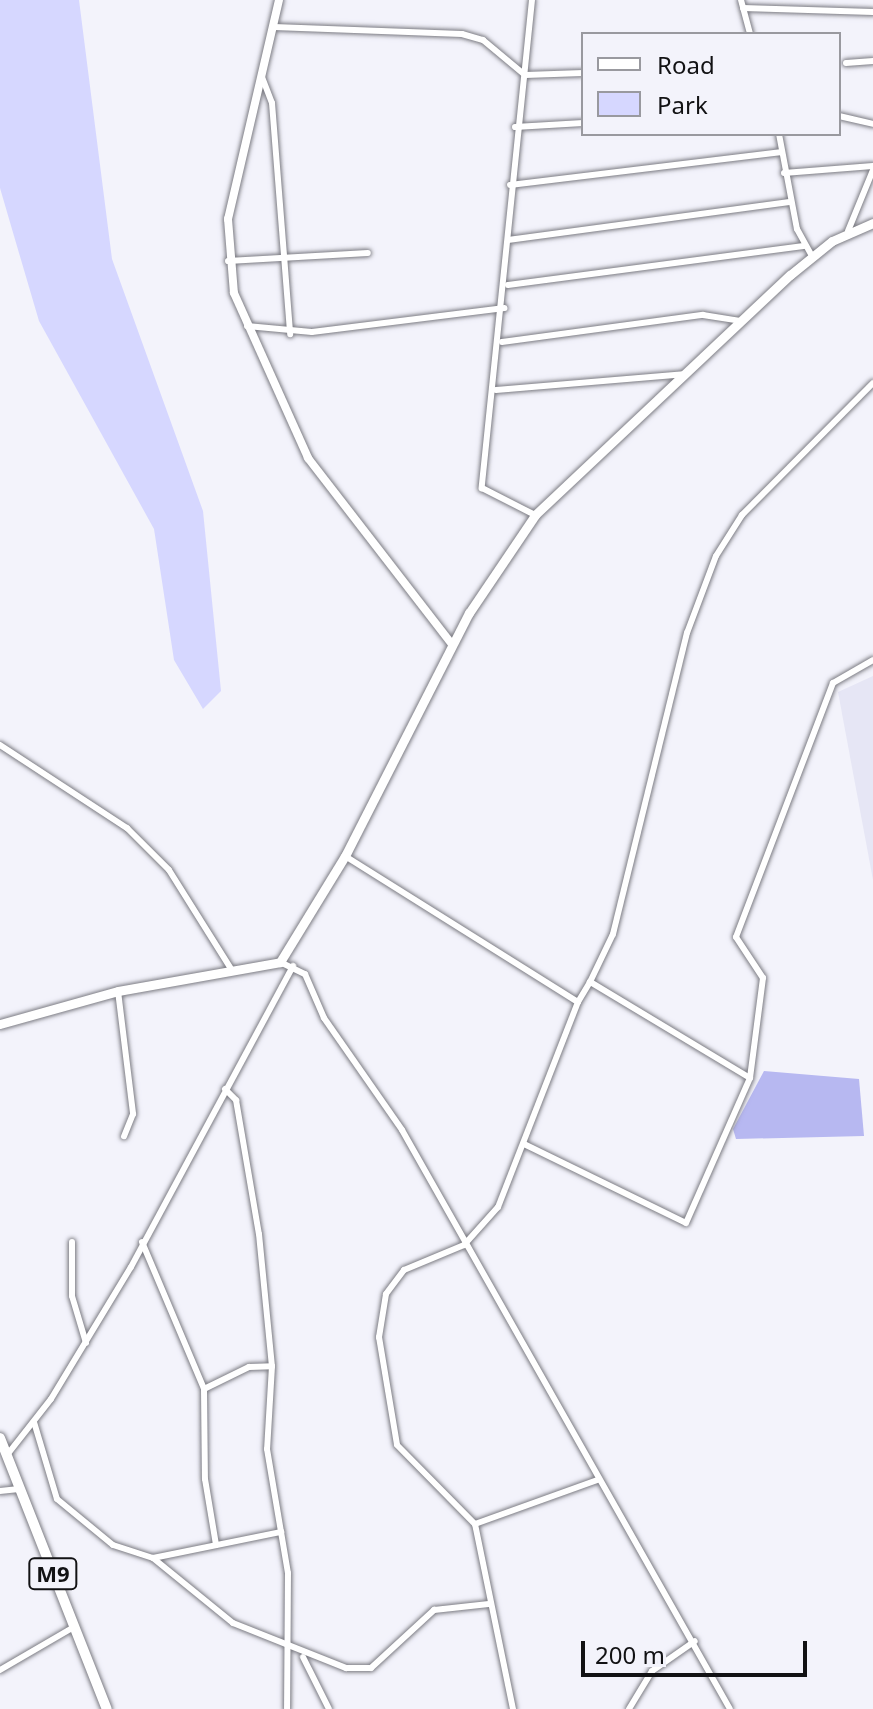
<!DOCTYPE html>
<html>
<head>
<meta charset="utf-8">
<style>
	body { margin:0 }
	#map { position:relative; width:873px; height:1709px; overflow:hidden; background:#f3f3fb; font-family:"Noto Sans",sans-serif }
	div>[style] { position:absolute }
	.built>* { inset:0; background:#e6e6f5 }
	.green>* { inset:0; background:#d6d7ff }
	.forest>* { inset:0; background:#b7b8f1 }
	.roads { filter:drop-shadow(0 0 2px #7c7c83) drop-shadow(0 0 2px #7c7c83) }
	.minor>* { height:6px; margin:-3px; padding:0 3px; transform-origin:3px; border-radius:3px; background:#fff }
	.tertiary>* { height:8px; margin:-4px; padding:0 4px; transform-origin:4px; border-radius:4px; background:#fff }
	.secondary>* { height:9px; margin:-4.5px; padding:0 4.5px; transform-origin:4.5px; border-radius:4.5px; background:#fff }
	.primary>* { height:10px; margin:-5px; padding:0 5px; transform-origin:5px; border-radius:5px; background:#fff }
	span { translate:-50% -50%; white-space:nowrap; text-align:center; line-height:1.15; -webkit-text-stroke:6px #f3f3fb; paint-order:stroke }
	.shield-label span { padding:2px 6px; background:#f3f3fb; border:2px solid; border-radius:6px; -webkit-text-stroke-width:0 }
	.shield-label { font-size:22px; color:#121214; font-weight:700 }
	.legend { position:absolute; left:581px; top:32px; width:260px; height:104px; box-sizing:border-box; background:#f3f3fb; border:2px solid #99999f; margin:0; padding:10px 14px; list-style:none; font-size:24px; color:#121214 }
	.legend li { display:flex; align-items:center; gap:16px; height:40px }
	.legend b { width:40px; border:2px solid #99999f }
	.scale { position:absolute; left:581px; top:1641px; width:226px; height:36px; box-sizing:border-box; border:4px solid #121214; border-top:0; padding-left:10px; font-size:24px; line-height:28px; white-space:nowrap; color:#121214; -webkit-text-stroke:6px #f3f3fb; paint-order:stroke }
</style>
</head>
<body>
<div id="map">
	<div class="built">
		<i style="clip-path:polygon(873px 676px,873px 880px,838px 692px)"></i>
	</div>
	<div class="green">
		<i style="clip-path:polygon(0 0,79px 0,112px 259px,203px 511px,221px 691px,203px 709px,174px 660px,154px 529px,39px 321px,14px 236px,0 188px)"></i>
	</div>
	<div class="forest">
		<i style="clip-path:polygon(764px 1071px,859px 1079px,864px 1136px,736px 1139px,733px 1129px)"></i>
	</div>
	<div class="roads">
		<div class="minor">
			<i style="left:532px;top:0;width:491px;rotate:95.9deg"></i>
			<i style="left:482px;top:488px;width:59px;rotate:27deg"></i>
			<i style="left:741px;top:0;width:35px;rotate:75deg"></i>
			<i style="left:743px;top:8px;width:130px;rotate:1.8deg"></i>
			<i style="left:274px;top:27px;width:188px;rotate:2.1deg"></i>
			<i style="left:462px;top:34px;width:22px;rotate:16deg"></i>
			<i style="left:483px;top:40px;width:55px;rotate:39.8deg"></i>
			<i style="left:525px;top:75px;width:58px;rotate:-2deg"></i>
			<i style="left:846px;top:63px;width:27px;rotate:-4deg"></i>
			<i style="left:262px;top:77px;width:28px;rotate:69deg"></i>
			<i style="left:272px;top:103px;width:232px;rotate:85.5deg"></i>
			<i style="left:839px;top:116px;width:35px;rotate:13deg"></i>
			<i style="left:515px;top:127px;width:68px;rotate:-3.4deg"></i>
			<i style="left:779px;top:134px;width:97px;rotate:79.3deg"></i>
			<i style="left:797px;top:229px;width:31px;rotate:61deg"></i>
			<i style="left:784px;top:173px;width:89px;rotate:-4.5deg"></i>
			<i style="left:510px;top:185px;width:274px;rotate:-6.9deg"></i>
			<i style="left:848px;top:231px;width:66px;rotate:-67.7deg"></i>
			<i style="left:508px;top:240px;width:284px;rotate:-7.7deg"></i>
			<i style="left:228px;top:261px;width:140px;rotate:-3.3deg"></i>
			<i style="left:508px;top:285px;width:300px;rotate:-7.5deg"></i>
			<i style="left:247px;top:326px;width:65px;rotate:5.3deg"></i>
			<i style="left:312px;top:332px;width:194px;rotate:-7.1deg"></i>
			<i style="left:502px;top:342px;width:203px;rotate:-7.7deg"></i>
			<i style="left:703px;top:315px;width:36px;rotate:9deg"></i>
			<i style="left:496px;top:390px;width:191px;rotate:-4.8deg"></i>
			<i style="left:0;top:745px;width:152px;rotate:33.2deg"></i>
			<i style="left:127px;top:828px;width:59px;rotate:45deg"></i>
			<i style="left:169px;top:870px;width:120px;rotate:57.9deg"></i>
			<i style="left:345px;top:856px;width:275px;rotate:32.1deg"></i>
			<i style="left:578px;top:1002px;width:220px;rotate:111.3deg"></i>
			<i style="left:498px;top:1207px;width:51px;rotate:131.8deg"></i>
			<i style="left:464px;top:1245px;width:65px;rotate:157.4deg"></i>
			<i style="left:404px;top:1270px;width:30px;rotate:127deg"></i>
			<i style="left:386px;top:1294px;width:44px;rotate:99.2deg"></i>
			<i style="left:379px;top:1337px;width:109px;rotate:80.5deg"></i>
			<i style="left:397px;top:1445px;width:111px;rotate:45.4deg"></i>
			<i style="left:475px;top:1524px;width:130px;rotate:-19.8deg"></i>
			<i style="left:280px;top:962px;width:28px;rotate:26deg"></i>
			<i style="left:305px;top:974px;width:48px;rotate:66.6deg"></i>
			<i style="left:324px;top:1018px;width:136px;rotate:55.1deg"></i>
			<i style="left:402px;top:1130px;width:665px;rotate:60.47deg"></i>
			<i style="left:590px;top:982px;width:53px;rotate:-64.4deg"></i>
			<i style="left:613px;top:934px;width:310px;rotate:-76.2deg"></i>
			<i style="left:687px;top:633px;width:82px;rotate:-69.4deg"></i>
			<i style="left:716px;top:556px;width:49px;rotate:-57.6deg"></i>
			<i style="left:742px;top:515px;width:186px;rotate:-45.2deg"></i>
			<i style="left:118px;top:991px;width:124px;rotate:83deg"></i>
			<i style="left:133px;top:1114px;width:24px;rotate:112deg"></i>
			<i style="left:750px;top:1078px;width:101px;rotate:-82.6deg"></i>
			<i style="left:763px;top:978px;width:49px;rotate:-123.4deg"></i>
			<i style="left:736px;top:937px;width:272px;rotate:-69.1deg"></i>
			<i style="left:833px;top:683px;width:46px;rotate:-29.9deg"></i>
			<i style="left:225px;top:1089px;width:16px;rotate:45deg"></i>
			<i style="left:236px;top:1100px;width:136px;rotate:80.3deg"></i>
			<i style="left:259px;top:1234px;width:133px;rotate:84.4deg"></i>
			<i style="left:272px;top:1366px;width:83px;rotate:93.4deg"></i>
			<i style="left:267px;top:1449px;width:126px;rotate:80.4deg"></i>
			<i style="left:288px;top:1573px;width:136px;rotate:90.4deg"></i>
			<i style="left:524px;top:1144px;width:180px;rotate:26deg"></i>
			<i style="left:686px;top:1223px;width:158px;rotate:-66.2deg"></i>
			<i style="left:750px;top:1078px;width:187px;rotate:-149deg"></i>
			<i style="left:590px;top:982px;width:23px;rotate:121deg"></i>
			<i style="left:72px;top:1242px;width:54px;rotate:90deg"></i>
			<i style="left:72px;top:1296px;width:49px;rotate:73.4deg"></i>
			<i style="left:142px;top:1242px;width:160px;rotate:67.1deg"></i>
			<i style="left:204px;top:1389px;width:90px;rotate:89.4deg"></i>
			<i style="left:205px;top:1479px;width:67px;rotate:80.5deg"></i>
			<i style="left:204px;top:1389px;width:50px;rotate:-26.1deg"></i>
			<i style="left:249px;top:1367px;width:23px;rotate:-2deg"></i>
			<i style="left:34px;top:1422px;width:80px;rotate:73.4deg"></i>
			<i style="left:57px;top:1499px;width:72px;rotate:39.4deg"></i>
			<i style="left:113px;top:1545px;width:42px;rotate:18deg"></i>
			<i style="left:153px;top:1558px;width:131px;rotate:-11.5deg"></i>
			<i style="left:7px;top:1455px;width:71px;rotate:-51.8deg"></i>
			<i style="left:51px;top:1399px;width:154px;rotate:-58.8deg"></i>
			<i style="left:131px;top:1267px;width:342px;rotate:-61.7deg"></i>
			<i style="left:0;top:1491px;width:19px;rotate:-6deg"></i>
			<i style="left:475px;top:1524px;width:189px;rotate:78.4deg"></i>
			<i style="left:153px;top:1558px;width:103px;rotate:39.1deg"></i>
			<i style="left:233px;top:1623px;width:122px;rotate:21.7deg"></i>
			<i style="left:346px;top:1668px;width:25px"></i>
			<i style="left:371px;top:1668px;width:86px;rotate:-42.6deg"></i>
			<i style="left:434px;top:1610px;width:55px;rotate:-6.2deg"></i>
			<i style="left:303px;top:1657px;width:58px;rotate:63.4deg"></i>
			<i style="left:0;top:1670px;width:86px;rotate:-30.2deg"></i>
			<i style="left:629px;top:1709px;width:44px;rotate:-58.8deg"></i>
			<i style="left:652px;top:1671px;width:52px;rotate:-34.9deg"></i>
		</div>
		<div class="tertiary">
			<i style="left:279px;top:0;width:225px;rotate:103.1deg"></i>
			<i style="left:228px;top:219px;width:74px;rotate:85.4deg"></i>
			<i style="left:234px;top:293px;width:181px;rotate:65.8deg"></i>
			<i style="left:308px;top:458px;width:235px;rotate:52.3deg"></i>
		</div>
		<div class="secondary">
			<i style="left:0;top:1024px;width:123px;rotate:-15.6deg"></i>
			<i style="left:118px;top:991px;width:165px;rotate:-10.1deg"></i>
			<i style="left:280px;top:962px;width:124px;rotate:-58.5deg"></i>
			<i style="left:345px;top:856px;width:273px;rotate:-63deg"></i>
			<i style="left:469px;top:613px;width:118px;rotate:-56deg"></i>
			<i style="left:535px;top:515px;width:350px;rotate:-43.3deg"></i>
			<i style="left:790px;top:275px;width:54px;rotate:-39deg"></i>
			<i style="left:832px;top:241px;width:45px;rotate:-23.7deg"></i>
		</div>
		<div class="primary">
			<i style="left:0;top:1438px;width:291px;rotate:68.5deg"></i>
		</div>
	</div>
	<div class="shield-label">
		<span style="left:53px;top:1574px">M9</span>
	</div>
	<ul class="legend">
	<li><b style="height:10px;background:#fff"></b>Road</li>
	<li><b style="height:22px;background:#d6d7ff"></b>Park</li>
	</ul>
	<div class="scale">200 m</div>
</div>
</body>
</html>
